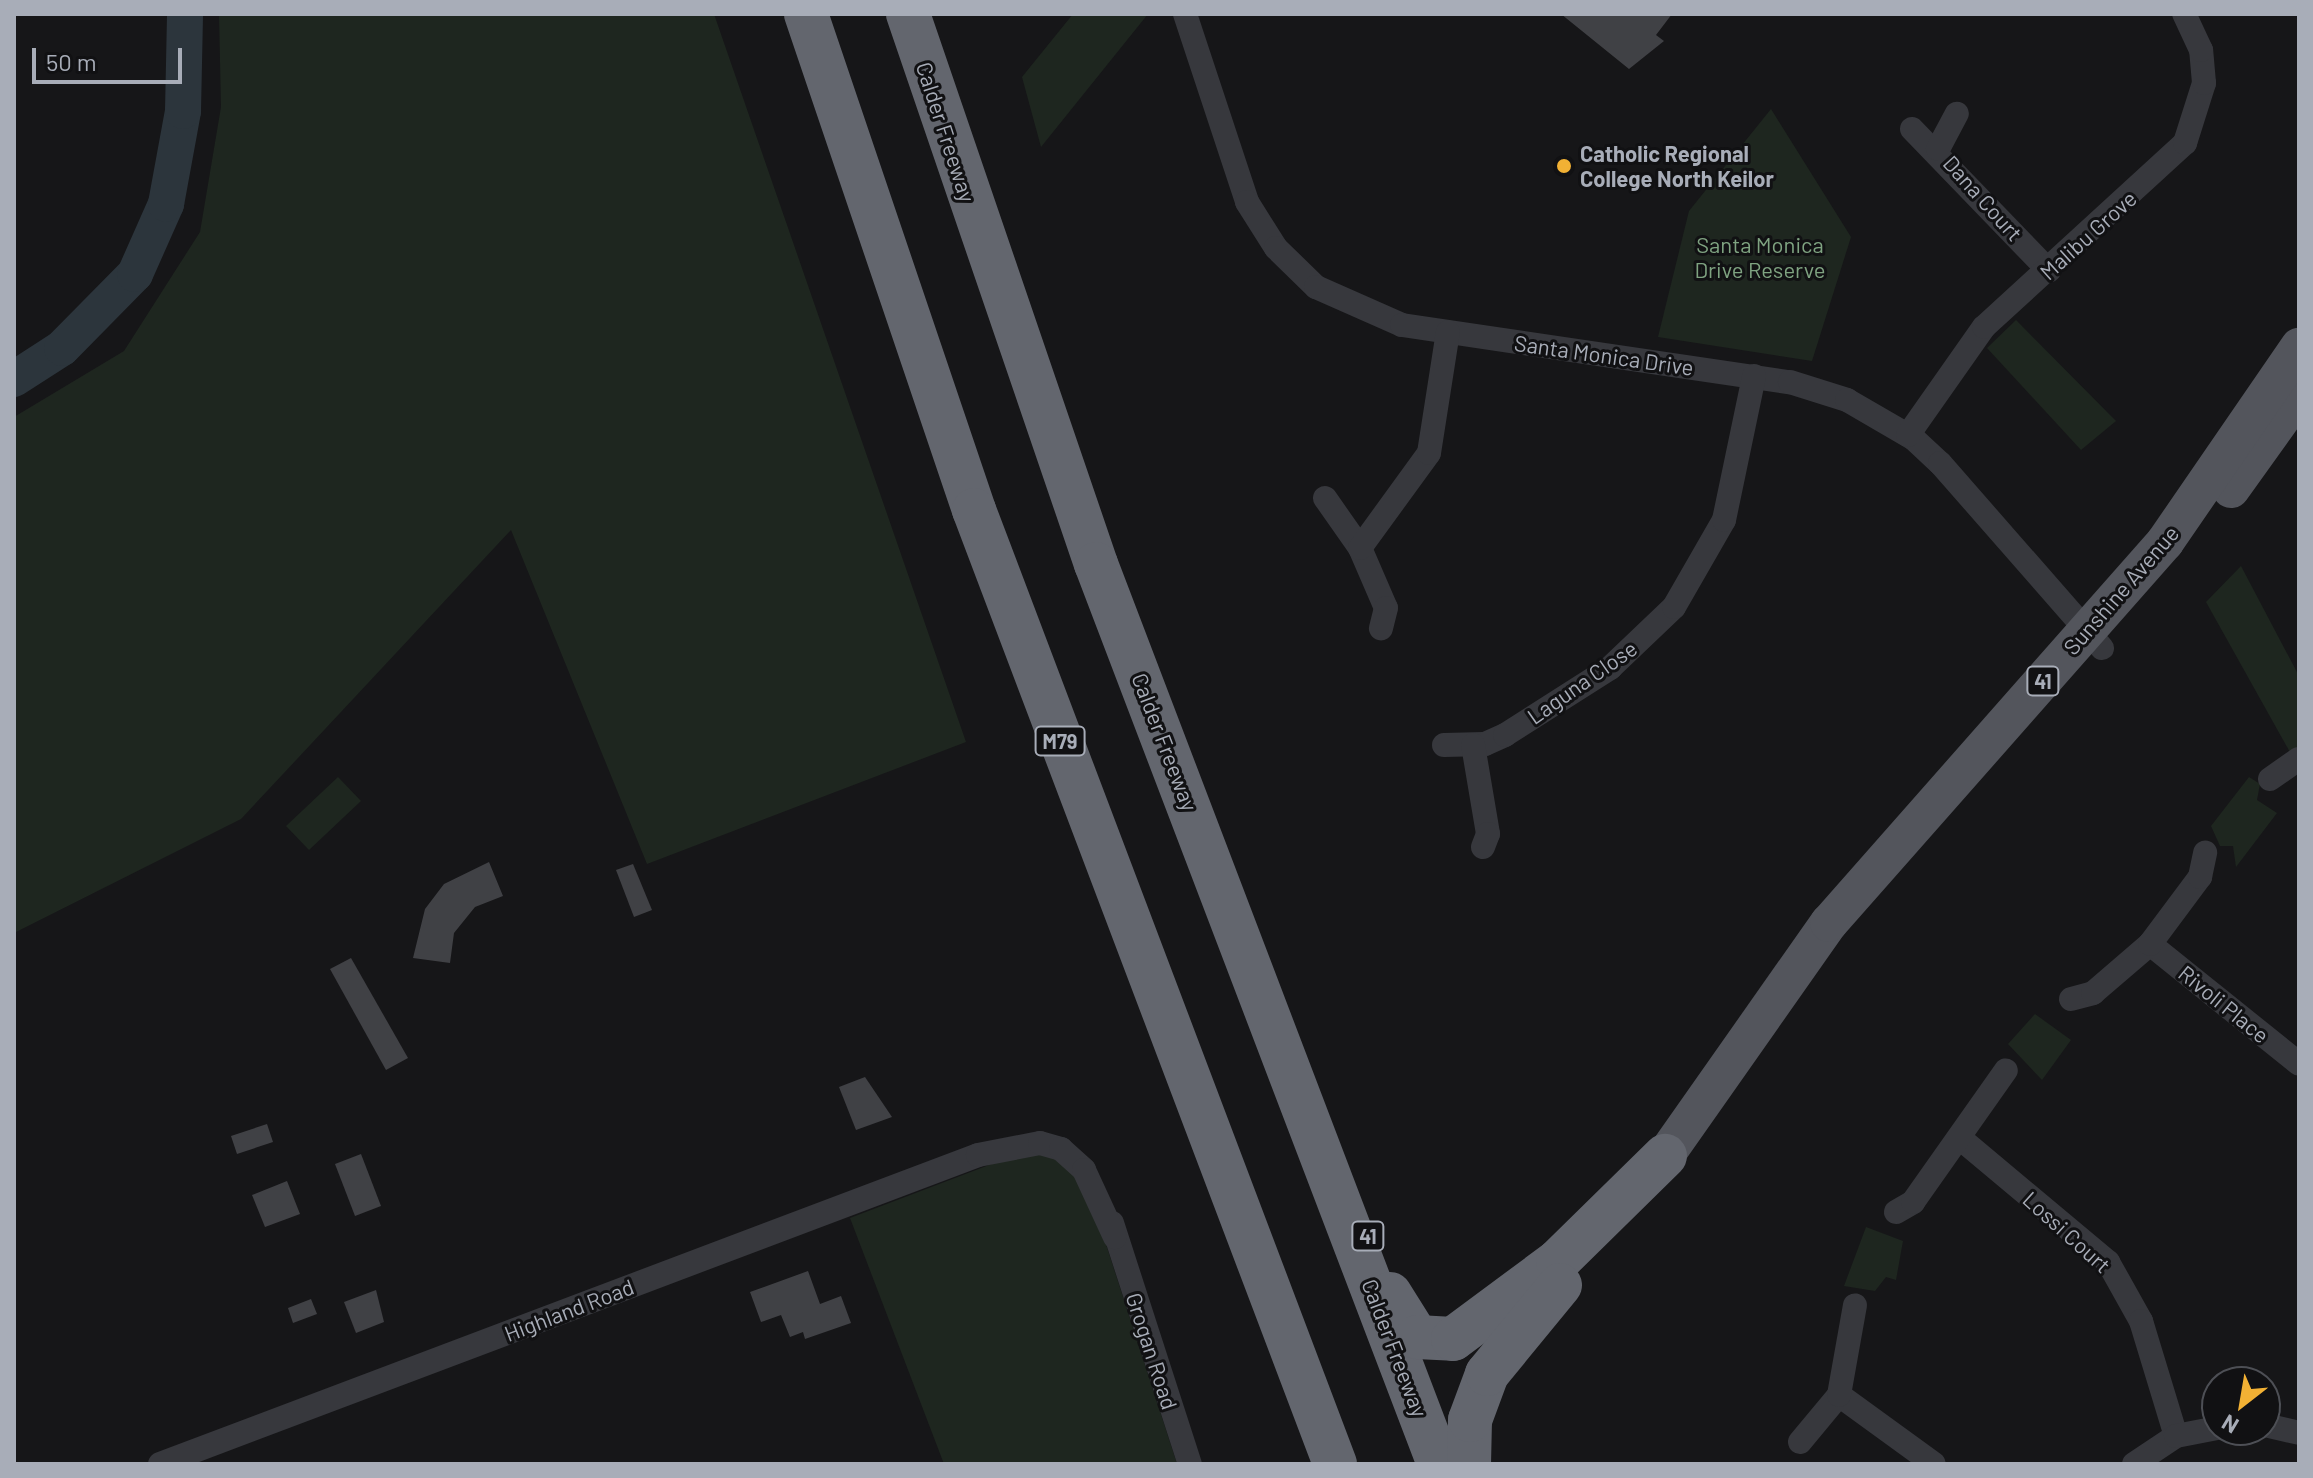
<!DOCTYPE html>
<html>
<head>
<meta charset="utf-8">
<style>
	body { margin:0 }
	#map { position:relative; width:2313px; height:1478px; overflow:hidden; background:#161618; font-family:Barlow,sans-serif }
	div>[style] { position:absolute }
	.green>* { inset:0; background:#1e261f }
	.river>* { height:36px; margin:-18px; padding:0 18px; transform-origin:18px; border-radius:18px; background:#2c353c }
	.building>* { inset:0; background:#404145 }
	.minor>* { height:24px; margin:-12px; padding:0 12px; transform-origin:12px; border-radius:12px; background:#37383d }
	.primary>* { height:38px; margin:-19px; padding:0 19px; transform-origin:19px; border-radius:19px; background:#53555c }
	.motorway>* { height:44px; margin:-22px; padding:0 22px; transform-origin:22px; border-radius:22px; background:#63666e }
	.dots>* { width:22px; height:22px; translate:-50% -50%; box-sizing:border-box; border:4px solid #111113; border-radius:50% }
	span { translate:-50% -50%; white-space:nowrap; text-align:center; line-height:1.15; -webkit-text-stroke:6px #111113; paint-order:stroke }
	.shield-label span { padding:2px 6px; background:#111113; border:2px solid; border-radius:6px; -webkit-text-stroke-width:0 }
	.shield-label { font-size:20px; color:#a8adb8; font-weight:700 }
	.street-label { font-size:22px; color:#a8adb8 }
	.poi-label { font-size:22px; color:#a8adb8; font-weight:700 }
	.left { translate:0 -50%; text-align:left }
	.park-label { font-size:22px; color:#7fa381 }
	.frame { position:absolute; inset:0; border:16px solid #a8adb8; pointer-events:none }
	.north { position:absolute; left:2201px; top:1366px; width:80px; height:80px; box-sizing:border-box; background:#111113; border:2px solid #4d4f55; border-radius:50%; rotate:211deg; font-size:22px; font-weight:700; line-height:32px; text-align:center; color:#a8adb8 }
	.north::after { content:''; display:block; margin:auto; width:28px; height:36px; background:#f2b134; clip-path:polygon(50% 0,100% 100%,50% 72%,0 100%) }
	.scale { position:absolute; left:32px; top:48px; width:150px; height:36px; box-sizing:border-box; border:4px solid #a8adb8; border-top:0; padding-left:10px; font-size:24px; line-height:28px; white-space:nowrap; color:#a8adb8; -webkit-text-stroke:6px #111113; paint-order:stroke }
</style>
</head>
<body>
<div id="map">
	<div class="green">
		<i style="clip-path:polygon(219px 14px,714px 14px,966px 742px,647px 864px,511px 530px,241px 819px,14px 933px,14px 417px,124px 351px,200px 232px,221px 107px)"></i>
		<i style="clip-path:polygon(1073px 14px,1148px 14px,1041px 147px,1022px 77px)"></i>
		<i style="clip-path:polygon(1771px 109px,1851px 237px,1812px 361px,1658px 337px,1689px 211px)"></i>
		<i style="clip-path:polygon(2016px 320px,2116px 421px,2081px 450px,1987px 348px)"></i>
		<i style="clip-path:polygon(2241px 566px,2299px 676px,2299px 747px,2291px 754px,2206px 602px)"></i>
		<i style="clip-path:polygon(338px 777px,361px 801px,309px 850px,286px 826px)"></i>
		<i style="clip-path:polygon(2249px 777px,2260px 784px,2257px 800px,2277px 813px,2236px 867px,2233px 846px,2220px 846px,2211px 826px)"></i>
		<i style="clip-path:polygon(2035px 1014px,2071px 1040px,2042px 1080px,2008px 1044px)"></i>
		<i style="clip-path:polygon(1026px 1151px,1067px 1159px,1102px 1232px,1177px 1464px,944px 1464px,850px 1218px)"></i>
		<i style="clip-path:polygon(1866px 1227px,1903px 1241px,1896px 1280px,1886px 1277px,1875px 1291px,1844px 1286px)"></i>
	</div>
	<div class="river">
		<i style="left:14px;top:379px;width:57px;rotate:-32.9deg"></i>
		<i style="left:62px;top:348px;width:104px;rotate:-45.4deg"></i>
		<i style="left:135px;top:274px;width:77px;rotate:-66.1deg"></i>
		<i style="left:166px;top:204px;width:95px;rotate:-79.6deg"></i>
		<i style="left:183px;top:111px;width:97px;rotate:-88.8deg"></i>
	</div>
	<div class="building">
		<i style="clip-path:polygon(1561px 14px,1672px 14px,1656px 35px,1664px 41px,1629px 69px)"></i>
		<i style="clip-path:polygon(489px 862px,503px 896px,475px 907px,454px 933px,450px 963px,413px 958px,425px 909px,444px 884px)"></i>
		<i style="clip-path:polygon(633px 864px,652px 910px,634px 917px,616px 870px)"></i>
		<i style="clip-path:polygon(351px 958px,408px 1058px,386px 1070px,330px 969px)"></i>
		<i style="clip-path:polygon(865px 1077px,892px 1117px,856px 1130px,839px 1087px)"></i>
		<i style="clip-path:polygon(267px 1124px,273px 1142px,237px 1154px,231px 1136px)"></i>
		<i style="clip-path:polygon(361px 1154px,381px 1206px,355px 1216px,335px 1164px)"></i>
		<i style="clip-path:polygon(287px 1181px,300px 1214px,265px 1227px,252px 1195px)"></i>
		<i style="clip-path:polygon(808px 1271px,820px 1304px,841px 1296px,851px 1323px,805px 1339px,803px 1332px,790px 1337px,781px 1315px,761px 1322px,750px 1292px)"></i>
		<i style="clip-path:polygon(376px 1290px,384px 1322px,356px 1333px,344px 1302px)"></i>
		<i style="clip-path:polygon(311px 1299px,317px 1314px,293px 1323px,288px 1308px)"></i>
	</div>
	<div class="minor">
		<i style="left:1185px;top:14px;width:198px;rotate:71.7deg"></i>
		<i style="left:1247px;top:202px;width:54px;rotate:57.8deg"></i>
		<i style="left:1276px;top:248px;width:56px;rotate:44.3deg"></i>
		<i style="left:1316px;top:287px;width:94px;rotate:23.8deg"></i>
		<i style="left:1402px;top:325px;width:392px;rotate:8.4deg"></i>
		<i style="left:1790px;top:382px;width:60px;rotate:17.5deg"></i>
		<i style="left:1847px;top:400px;width:78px;rotate:30.2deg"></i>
		<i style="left:1914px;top:439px;width:35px;rotate:43deg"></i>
		<i style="left:1940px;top:463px;width:246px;rotate:48.8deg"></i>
		<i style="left:1912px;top:129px;width:197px;rotate:46deg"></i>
		<i style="left:1938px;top:149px;width:40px;rotate:-62deg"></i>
		<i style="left:1908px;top:435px;width:132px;rotate:-54.9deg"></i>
		<i style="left:1984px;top:327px;width:273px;rotate:-42.5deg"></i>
		<i style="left:2185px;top:143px;width:63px;rotate:-72.4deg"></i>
		<i style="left:2204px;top:83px;width:33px;rotate:-95deg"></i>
		<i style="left:2201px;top:50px;width:40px;rotate:-115deg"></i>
		<i style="left:1325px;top:498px;width:61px;rotate:55deg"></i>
		<i style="left:1360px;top:548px;width:65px;rotate:66.6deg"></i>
		<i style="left:1386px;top:608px;width:21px;rotate:104deg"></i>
		<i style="left:1360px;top:548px;width:117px;rotate:-54deg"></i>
		<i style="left:1429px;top:453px;width:122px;rotate:-81.1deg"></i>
		<i style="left:1444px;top:745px;width:41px;rotate:-1.4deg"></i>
		<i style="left:1485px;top:744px;width:22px;rotate:-24deg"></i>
		<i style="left:1505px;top:735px;width:125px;rotate:-32.5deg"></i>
		<i style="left:1610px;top:668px;width:88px;rotate:-43.6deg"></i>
		<i style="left:1674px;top:607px;width:100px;rotate:-60.1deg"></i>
		<i style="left:1724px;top:520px;width:147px;rotate:-78.2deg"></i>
		<i style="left:1473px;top:745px;width:90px;rotate:80.4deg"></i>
		<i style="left:1488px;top:834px;width:14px;rotate:111deg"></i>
		<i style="left:2270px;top:779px;width:35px;rotate:-35deg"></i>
		<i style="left:2150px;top:944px;width:191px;rotate:38.8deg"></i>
		<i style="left:2071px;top:999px;width:23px;rotate:-15deg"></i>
		<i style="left:2093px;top:993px;width:75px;rotate:-40.7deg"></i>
		<i style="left:2150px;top:944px;width:84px;rotate:-53.3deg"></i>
		<i style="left:2200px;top:877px;width:25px;rotate:-78deg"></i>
		<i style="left:1961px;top:1139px;width:192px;rotate:39.9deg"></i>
		<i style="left:2108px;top:1262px;width:68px;rotate:60.8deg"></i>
		<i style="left:2141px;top:1321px;width:120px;rotate:73.1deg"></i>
		<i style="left:1896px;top:1212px;width:20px;rotate:-30deg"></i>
		<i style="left:1913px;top:1202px;width:161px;rotate:-54.8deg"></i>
		<i style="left:1112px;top:1223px;width:253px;rotate:72.1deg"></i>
		<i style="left:1839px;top:1395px;width:117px;rotate:36deg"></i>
		<i style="left:2265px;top:1425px;width:35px;rotate:13deg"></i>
		<i style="left:1800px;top:1442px;width:61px;rotate:-50.3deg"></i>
		<i style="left:1839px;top:1395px;width:91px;rotate:-79.9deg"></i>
		<i style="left:160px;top:1464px;width:874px;rotate:-20.69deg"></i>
		<i style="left:978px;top:1155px;width:63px;rotate:-11deg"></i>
		<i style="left:1040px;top:1143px;width:22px;rotate:16deg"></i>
		<i style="left:1061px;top:1149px;width:31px;rotate:42deg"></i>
		<i style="left:1084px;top:1170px;width:74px;rotate:65.2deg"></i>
		<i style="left:2134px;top:1464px;width:50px;rotate:-33.7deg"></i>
		<i style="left:2176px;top:1436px;width:42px;rotate:-11deg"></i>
	</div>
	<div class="primary">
		<i style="left:2231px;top:489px;width:117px;rotate:-54.4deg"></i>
		<i style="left:1665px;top:1156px;width:285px;rotate:-54.9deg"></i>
		<i style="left:1829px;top:923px;width:508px;rotate:-48.59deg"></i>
		<i style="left:2165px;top:542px;width:237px;rotate:-55.5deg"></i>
	</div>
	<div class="motorway">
		<i style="left:806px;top:14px;width:524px;rotate:71.29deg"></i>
		<i style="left:974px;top:510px;width:1020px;rotate:69.27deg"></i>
		<i style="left:908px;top:14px;width:581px;rotate:71.13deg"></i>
		<i style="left:1096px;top:564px;width:963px;rotate:69.14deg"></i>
		<i style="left:1390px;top:1294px;width:51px;rotate:57.9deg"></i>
		<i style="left:1417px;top:1337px;width:36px;rotate:3deg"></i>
		<i style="left:1453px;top:1339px;width:131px;rotate:-36.6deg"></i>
		<i style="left:1558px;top:1261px;width:150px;rotate:-44.5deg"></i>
		<i style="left:1469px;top:1464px;width:44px;rotate:-88.7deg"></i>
		<i style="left:1470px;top:1420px;width:49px;rotate:-69.7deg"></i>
		<i style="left:1487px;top:1374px;width:115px;rotate:-50.6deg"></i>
	</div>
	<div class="dots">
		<i style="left:1564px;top:166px;background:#f2b134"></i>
	</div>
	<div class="shield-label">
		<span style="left:2043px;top:681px">41</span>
		<span style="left:1060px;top:741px">M79</span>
		<span style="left:1368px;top:1236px">41</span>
	</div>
	<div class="street-label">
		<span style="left:946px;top:132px;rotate:72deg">Calder Freeway</span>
		<span style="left:1983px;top:198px;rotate:48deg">Dana Court</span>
		<span style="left:2088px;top:235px;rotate:-42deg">Malibu Grove</span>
		<span style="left:1604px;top:355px;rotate:8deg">Santa Monica Drive</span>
		<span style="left:2121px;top:590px;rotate:-49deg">Sunshine Avenue</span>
		<span style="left:1582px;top:682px;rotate:-35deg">Laguna Close</span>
		<span style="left:1165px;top:742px;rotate:69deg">Calder Freeway</span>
		<span style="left:2224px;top:1004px;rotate:39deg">Rivoli Place</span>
		<span style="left:2067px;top:1232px;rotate:42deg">Lossi Court</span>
		<span style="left:569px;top:1310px;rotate:-21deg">Highland Road</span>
		<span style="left:1395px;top:1348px;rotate:69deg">Calder Freeway</span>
		<span style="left:1152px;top:1351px;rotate:72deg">Grogan Road</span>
	</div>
	<div class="poi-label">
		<span class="left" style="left:1580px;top:166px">Catholic Regional<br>College North Keilor</span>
	</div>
	<div class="park-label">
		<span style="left:1760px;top:257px">Santa Monica<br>Drive Reserve</span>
	</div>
	<div class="frame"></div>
	<div class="north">N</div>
	<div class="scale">50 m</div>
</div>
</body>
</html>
